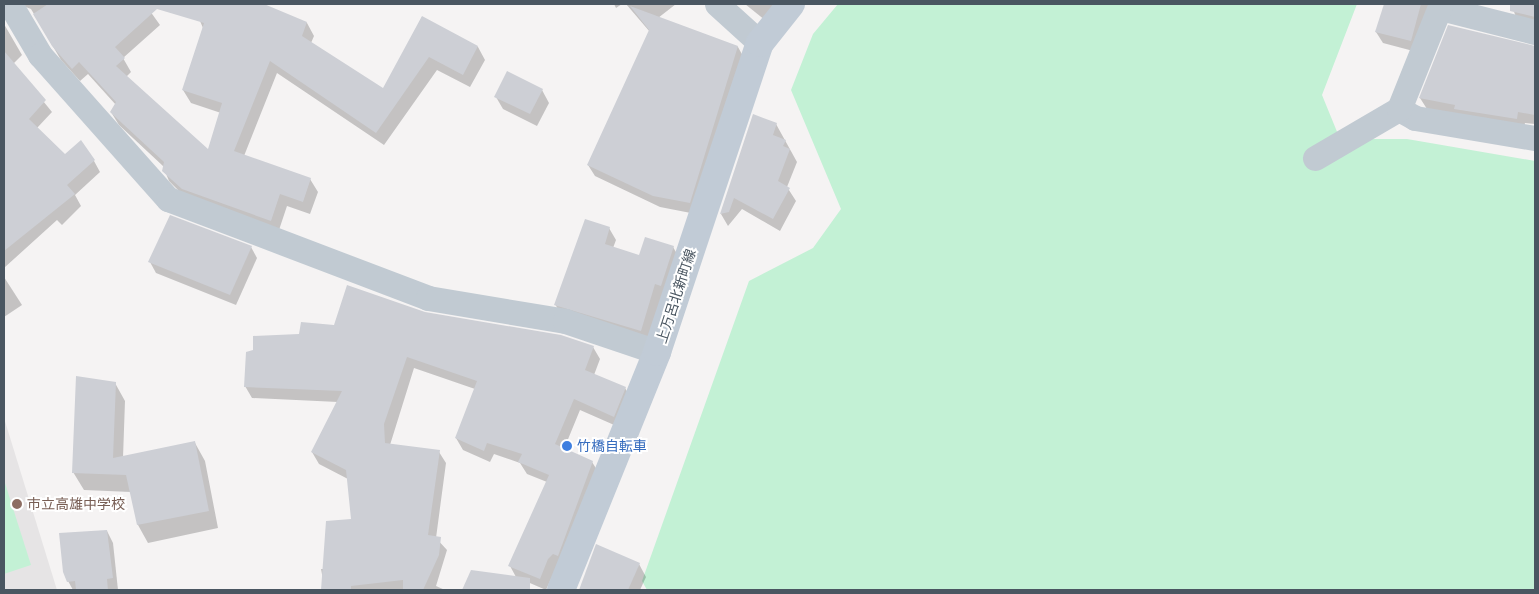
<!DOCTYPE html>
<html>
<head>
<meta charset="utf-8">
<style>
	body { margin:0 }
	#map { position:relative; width:1539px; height:594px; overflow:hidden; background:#f5f3f3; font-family:"Noto Sans","Noto Sans JP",sans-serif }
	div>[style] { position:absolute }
	.education>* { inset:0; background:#e6e4e5 }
	.green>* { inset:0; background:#c3f1d5 }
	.shadow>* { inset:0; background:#0003 }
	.building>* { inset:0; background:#cdcfd5 }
	.street>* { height:25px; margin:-12.5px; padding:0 12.5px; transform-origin:12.5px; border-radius:12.5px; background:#c1cad2 }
	.secondary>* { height:28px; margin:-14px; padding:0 14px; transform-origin:14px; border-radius:14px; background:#c1cbd6 }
	.dots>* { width:14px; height:14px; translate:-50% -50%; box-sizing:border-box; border:2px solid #fff; border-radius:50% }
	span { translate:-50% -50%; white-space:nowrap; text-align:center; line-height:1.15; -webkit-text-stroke:4px #fff; paint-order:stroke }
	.street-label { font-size:14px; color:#4a5661 }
	.shop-label { font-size:14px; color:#366cbe }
	.left { translate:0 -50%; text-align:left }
	.education-label { font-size:14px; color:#785e54 }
	.frame { position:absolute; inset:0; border:5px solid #4a5661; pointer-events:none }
</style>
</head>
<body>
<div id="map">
	<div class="education">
		<i style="clip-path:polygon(4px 418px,57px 590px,4px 590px)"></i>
	</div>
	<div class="green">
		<i style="clip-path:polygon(838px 4px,1357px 4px,1322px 95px,1340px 139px,1407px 139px,1535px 161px,1535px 590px,647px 590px,642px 581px,749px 281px,813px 248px,841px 209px,791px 90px,813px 34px)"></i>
		<i style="clip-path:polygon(4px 480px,31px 565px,4px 574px)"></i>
	</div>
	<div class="shadow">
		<i style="clip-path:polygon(18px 4px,145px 4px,160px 25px,123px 58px,131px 72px,126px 77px,209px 151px,221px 113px,191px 103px,183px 90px,203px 28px,200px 21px,205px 4px,252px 4px,307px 23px,314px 36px,311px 43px,384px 90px,422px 17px,478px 47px,485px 60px,470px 87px,437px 70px,384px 145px,277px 73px,244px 156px,310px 179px,318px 192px,310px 214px,287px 206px,278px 233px,190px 202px,169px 181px,163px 166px,119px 125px,111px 112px,116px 105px,88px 74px,80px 81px,61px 60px,31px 9px)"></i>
		<i style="clip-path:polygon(614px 4px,622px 4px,616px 8px)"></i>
		<i style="clip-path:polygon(626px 4px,676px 4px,658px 18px,738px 47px,744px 58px,696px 214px,660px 207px,595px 176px,588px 165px,650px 32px)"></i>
		<i style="clip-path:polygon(745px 4px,787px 4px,770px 24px)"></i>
		<i style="clip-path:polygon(1386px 4px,1441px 4px,1417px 52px,1383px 43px,1376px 32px)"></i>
		<i style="clip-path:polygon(1511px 4px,1535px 4px,1535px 27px,1518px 22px)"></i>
		<i style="clip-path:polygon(4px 24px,22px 55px,13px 64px,52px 112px,37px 128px,65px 155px,94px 161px,100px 172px,75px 195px,81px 206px,62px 225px,57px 220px,4px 268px)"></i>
		<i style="clip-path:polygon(1535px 46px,1535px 124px,1525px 123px,1523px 130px,1427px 109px,1420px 98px)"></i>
		<i style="clip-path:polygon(542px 90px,549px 103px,537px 126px,503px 109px,496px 97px)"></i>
		<i style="clip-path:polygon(776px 124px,797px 162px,787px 187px,796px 201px,780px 231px,742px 209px,728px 226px,721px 214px)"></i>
		<i style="clip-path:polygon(609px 228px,616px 240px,613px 248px,640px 256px,673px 247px,680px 259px,647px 342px,562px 316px,555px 304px)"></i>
		<i style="clip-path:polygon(251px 247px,257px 258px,236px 305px,156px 273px,150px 262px)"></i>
		<i style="clip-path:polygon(4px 277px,22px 305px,4px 317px)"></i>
		<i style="clip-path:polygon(425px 313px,593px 347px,600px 359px,594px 375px,625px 388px,632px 400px,621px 428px,580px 410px,564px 449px,592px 462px,599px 473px,546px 590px,516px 577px,510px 566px,547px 482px,527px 474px,520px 463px,494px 454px,490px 462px,463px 450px,456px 438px,475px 389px,414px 368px,390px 445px,439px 452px,446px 463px,436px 538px,447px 550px,436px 586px,445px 590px,325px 590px,321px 569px,326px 569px,352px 520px,348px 479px,319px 464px,312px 452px,338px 402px,252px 398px,245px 386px,301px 336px)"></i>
		<i style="clip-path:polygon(115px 383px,125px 401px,123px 458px,195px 443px,205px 461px,218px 528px,148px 543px,138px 525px,131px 492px,84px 490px,73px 472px)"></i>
		<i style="clip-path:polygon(107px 531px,113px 543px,118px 590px,73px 590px,68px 581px)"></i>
		<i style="clip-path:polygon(597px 546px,639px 564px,646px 577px,640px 590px,582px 590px)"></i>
	</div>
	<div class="building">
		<i style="clip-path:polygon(evenodd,48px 4px,264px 4px,307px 22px,302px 36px,383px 88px,422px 16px,478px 46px,463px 75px,429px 57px,376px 133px,270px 61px,234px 151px,311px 178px,303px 202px,280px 194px,271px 221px,182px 189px,162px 171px,164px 162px,110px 112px,116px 102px,79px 62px,72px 69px,52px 46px,33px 14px,48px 4px,157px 9px,204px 23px,182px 90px,222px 103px,208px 149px,116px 66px,125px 58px,115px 47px,157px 9px)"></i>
		<i style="clip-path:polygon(1384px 4px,1421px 4px,1411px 41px,1375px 32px)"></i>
		<i style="clip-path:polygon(1510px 4px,1535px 4px,1535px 17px,1510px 11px)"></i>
		<i style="clip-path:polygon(630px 6px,738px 46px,690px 203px,653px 196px,587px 165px,649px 30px)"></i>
		<i style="clip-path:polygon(1448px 25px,1535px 46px,1535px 115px,1518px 112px,1517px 119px,1454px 109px,1455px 105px,1419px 98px)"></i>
		<i style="clip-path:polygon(4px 51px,46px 100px,29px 119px,65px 154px,81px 140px,95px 160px,67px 185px,75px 194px,4px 251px)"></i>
		<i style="clip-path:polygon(507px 71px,543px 89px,530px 114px,494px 97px)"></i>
		<i style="clip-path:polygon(753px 114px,777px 123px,773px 135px,786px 140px,783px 146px,790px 149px,778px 181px,790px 188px,773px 219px,734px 198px,729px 212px,720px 214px)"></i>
		<i style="clip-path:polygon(170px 215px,252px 246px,230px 295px,148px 262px)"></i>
		<i style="clip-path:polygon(585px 219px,610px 227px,605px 244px,639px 255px,645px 237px,674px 246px,661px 286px,655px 284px,641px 331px,554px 305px)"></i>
		<i style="clip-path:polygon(347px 285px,425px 312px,561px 335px,594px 346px,585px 370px,626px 387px,614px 417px,574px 399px,555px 444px,593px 461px,558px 556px,553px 554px,548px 559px,540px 579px,508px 566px,549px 475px,518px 462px,522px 454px,487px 443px,484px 451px,455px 438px,477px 381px,407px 357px,384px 424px,385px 443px,440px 450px,428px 535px,441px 537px,439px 555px,423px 590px,403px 590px,403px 580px,351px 586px,351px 590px,321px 590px,326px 521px,351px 519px,346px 470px,311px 452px,342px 391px,244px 387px,246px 352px,253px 350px,253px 336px,299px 334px,301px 322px,334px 325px)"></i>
		<i style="clip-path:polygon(76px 376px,116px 382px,113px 458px,195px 441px,209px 511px,137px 525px,126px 475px,72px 473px)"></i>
		<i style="clip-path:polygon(107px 530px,113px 578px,107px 579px,108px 590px,76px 590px,75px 581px,67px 582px,63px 572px,59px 533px)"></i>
		<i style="clip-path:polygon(596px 544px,640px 563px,628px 590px,579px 590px)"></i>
		<i style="clip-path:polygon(471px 570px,530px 578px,530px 590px,462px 590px)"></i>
	</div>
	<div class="street">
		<i style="left:10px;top:4px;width:59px;rotate:59.5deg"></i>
		<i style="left:40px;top:55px;width:193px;rotate:48.4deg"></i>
		<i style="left:168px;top:199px;width:278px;rotate:20.8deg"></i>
		<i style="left:428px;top:298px;width:139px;rotate:9.5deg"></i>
		<i style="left:565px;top:321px;width:97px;rotate:18.6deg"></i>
		<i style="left:717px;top:4px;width:58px;rotate:42.2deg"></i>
		<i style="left:1440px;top:8px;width:98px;rotate:14.2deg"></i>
		<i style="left:1399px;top:109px;width:18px;rotate:29deg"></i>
		<i style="left:1415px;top:118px;width:122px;rotate:9.5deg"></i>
		<i style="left:1315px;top:158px;width:97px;rotate:-30.3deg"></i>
		<i style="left:1399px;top:109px;width:113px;rotate:-68.2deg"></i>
	</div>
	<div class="secondary">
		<i style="left:561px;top:590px;width:257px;rotate:-68deg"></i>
		<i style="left:657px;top:352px;width:326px;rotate:-71.6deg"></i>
		<i style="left:760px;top:43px;width:50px;rotate:-51.5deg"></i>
	</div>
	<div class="dots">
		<i style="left:567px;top:446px;background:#3f7fe0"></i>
		<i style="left:17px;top:504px;background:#8d6e63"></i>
	</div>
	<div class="street-label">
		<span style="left:676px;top:296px;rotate:-72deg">上万呂北新町線</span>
	</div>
	<div class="shop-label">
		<span class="left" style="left:577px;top:446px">竹橋自転車</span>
	</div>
	<div class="education-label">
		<span class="left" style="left:27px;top:504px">市立高雄中学校</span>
	</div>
	<div class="frame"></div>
</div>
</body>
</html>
